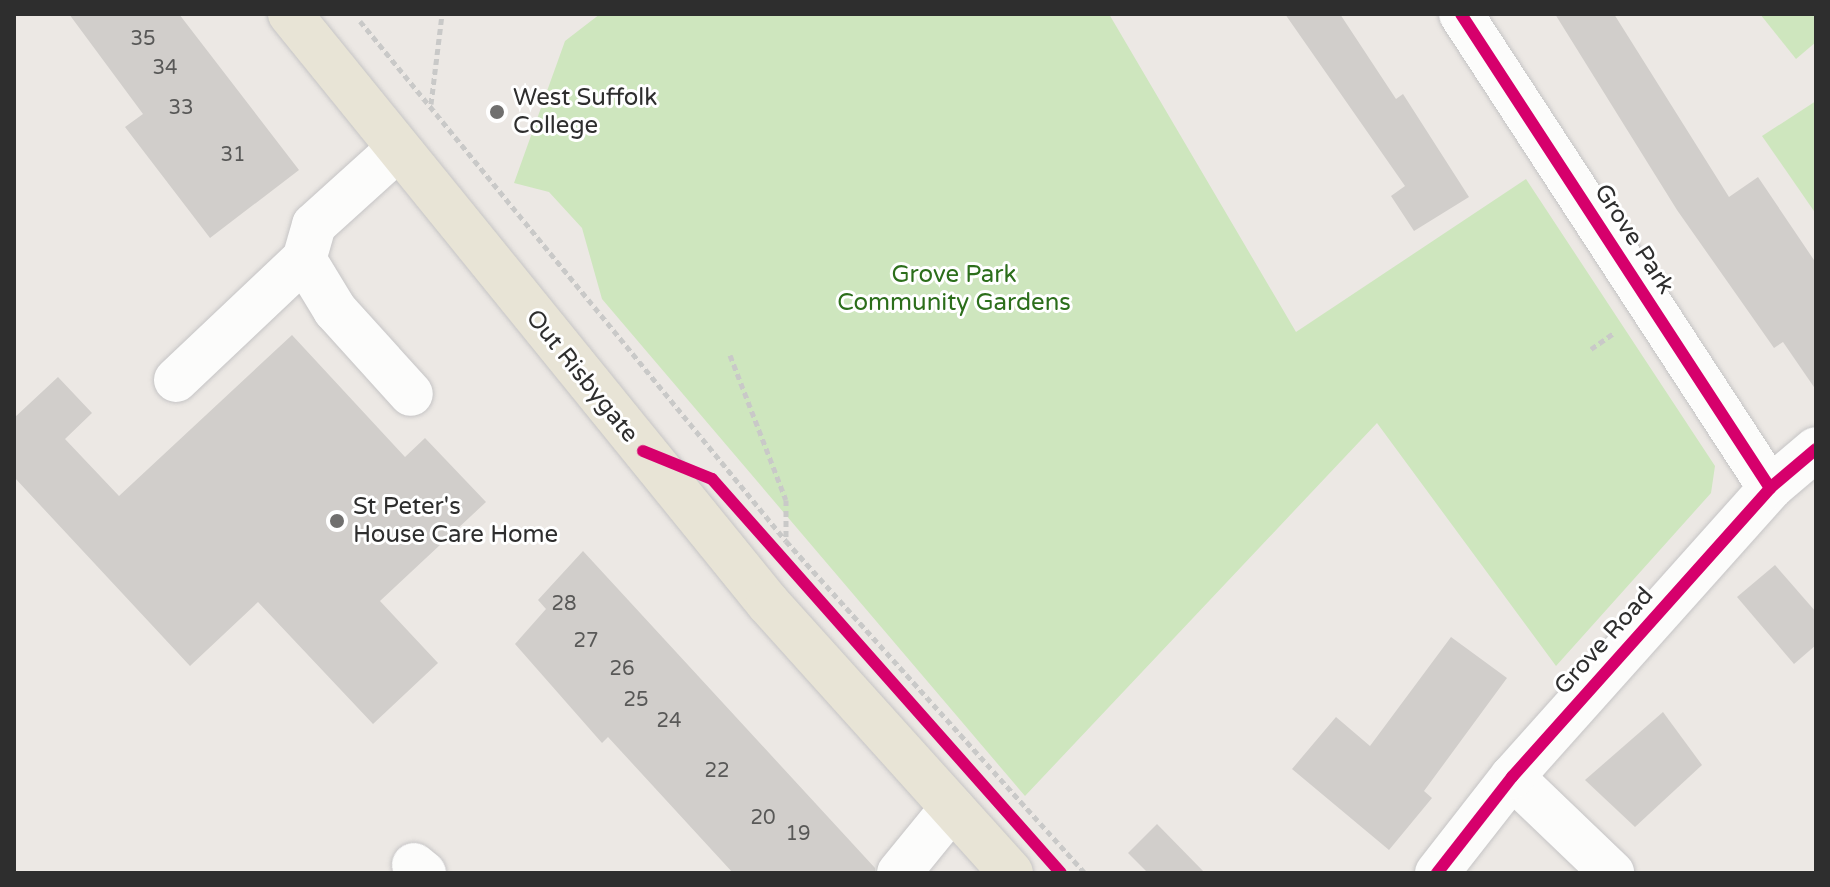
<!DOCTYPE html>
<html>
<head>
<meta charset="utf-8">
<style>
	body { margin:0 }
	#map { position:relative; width:1830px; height:887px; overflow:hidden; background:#ece8e4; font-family:"Varela Round",sans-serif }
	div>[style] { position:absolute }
	.green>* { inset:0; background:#cee6be }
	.building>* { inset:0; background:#d1cecb }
	.path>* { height:5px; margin-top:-2.5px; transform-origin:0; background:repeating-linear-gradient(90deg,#c9c9c8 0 6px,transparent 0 10px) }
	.roads { filter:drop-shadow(0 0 2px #c5c4c5) drop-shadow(0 0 2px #c5c4c5) }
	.minor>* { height:44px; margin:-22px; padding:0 22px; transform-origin:22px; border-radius:22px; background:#fcfcfb }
	.major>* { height:44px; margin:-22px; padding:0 22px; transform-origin:22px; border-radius:22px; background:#e8e4d6 }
	.cycleway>* { height:12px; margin:-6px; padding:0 6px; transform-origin:6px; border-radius:6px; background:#d6006c }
	.dots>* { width:22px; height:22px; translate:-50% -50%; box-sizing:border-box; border:4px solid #fff; border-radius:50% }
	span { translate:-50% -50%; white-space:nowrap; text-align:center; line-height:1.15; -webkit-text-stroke:6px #fff; paint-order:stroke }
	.number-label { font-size:20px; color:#585857 }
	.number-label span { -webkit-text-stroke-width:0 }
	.poi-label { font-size:24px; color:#2e2e2e }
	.left { translate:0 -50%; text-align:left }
	.street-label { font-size:24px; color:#2e2e2e }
	.park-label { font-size:24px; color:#2c6e1b }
	.frame { position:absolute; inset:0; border:16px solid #2e2e2e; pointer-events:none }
</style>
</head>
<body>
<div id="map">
	<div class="green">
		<i style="clip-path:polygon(600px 14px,1109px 14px,1296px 332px,1526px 179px,1715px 466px,1711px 493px,1556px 666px,1377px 423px,1025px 796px,602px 299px,582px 228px,549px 192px,514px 183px,565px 41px)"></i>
		<i style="clip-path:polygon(1760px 14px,1816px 14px,1816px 42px,1796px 59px)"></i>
		<i style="clip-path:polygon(1816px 101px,1816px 214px,1762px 136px)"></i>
	</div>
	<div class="building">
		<i style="clip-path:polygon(69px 14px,179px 14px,299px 170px,210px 238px,125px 127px,143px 114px)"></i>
		<i style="clip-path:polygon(1285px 14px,1340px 14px,1396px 99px,1403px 94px,1469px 197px,1414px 231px,1391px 196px,1405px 186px)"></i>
		<i style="clip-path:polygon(1555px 14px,1614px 14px,1729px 197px,1758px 177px,1816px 263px,1816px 390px,1783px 342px,1774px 348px,1677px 210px)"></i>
		<i style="clip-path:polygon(292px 335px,405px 457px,425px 438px,486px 502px,380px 601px,438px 663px,373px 724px,258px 602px,190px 666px,14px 477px,14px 418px,58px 377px,92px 413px,65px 439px,119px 496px)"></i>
		<i style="clip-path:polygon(583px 551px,875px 868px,875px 873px,733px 873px,608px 737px,602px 743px,515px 644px,546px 609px,538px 600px)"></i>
		<i style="clip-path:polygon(1775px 565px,1816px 612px,1816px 645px,1794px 664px,1737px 597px)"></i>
		<i style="clip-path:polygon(1451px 637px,1507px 678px,1424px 791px,1432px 798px,1389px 850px,1292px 769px,1336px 717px,1370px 746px)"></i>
		<i style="clip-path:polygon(1663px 712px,1702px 765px,1635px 827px,1585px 780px)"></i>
		<i style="clip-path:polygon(1157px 824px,1205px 873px,1148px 873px,1128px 853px)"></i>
	</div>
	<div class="path">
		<i style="left:360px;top:21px;width:672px;rotate:50.67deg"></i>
		<i style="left:786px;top:541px;width:447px;rotate:48deg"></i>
		<i style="left:431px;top:104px;width:91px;rotate:-83deg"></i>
		<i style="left:1591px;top:349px;width:29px;rotate:-35deg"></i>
		<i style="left:730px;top:355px;width:155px;rotate:68.9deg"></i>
		<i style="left:786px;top:500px;width:39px;rotate:90deg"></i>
	</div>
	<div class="roads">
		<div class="minor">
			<i style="left:1461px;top:14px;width:566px;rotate:56.9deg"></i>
			<i style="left:398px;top:149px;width:113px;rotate:137.9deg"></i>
			<i style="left:314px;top:225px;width:35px;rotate:106deg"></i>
			<i style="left:304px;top:259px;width:60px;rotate:58.7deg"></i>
			<i style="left:335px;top:310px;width:113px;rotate:47.9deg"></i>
			<i style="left:176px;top:380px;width:176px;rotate:-43.4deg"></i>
			<i style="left:1512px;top:777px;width:139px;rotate:43.8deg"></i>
			<i style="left:414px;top:865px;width:13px;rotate:39deg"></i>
			<i style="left:899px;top:873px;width:84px;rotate:-50.8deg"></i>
			<i style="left:1437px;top:873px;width:122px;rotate:-52deg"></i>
			<i style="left:1512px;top:777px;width:387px;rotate:-48.2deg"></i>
			<i style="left:1770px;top:488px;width:60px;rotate:-40.3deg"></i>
		</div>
		<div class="major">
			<i style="left:290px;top:14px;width:759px;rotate:50.94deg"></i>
			<i style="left:768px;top:603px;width:363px;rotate:48deg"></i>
		</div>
	</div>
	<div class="cycleway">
		<i style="left:1461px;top:14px;width:566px;rotate:56.9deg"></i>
		<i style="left:643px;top:451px;width:74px;rotate:22.1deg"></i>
		<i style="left:712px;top:479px;width:526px;rotate:48.47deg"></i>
		<i style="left:1437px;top:873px;width:122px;rotate:-52deg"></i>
		<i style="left:1512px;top:777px;width:387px;rotate:-48.2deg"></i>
		<i style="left:1770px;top:488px;width:60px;rotate:-40.3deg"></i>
	</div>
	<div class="dots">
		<i style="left:497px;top:112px;background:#706f6e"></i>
		<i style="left:337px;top:521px;background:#706f6e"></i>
	</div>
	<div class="number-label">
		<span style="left:143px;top:39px">35</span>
		<span style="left:165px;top:68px">34</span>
		<span style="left:181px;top:108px">33</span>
		<span style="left:233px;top:155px">31</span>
		<span style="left:564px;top:604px">28</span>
		<span style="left:586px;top:641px">27</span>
		<span style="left:622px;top:669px">26</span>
		<span style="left:636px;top:700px">25</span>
		<span style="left:669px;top:721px">24</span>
		<span style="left:717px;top:771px">22</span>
		<span style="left:763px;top:818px">20</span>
		<span style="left:798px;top:834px">19</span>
	</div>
	<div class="poi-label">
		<span class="left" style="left:513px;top:112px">West Suffolk<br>College</span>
		<span class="left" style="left:353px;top:521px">St Peter's<br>House Care Home</span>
	</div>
	<div class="street-label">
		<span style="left:1634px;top:239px;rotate:57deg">Grove Park</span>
		<span style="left:582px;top:376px;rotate:51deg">Out Risbygate</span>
		<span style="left:1604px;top:641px;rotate:-48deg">Grove Road</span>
	</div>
	<div class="park-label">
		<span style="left:954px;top:289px">Grove Park<br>Community Gardens</span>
	</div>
	<div class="frame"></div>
</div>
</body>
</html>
